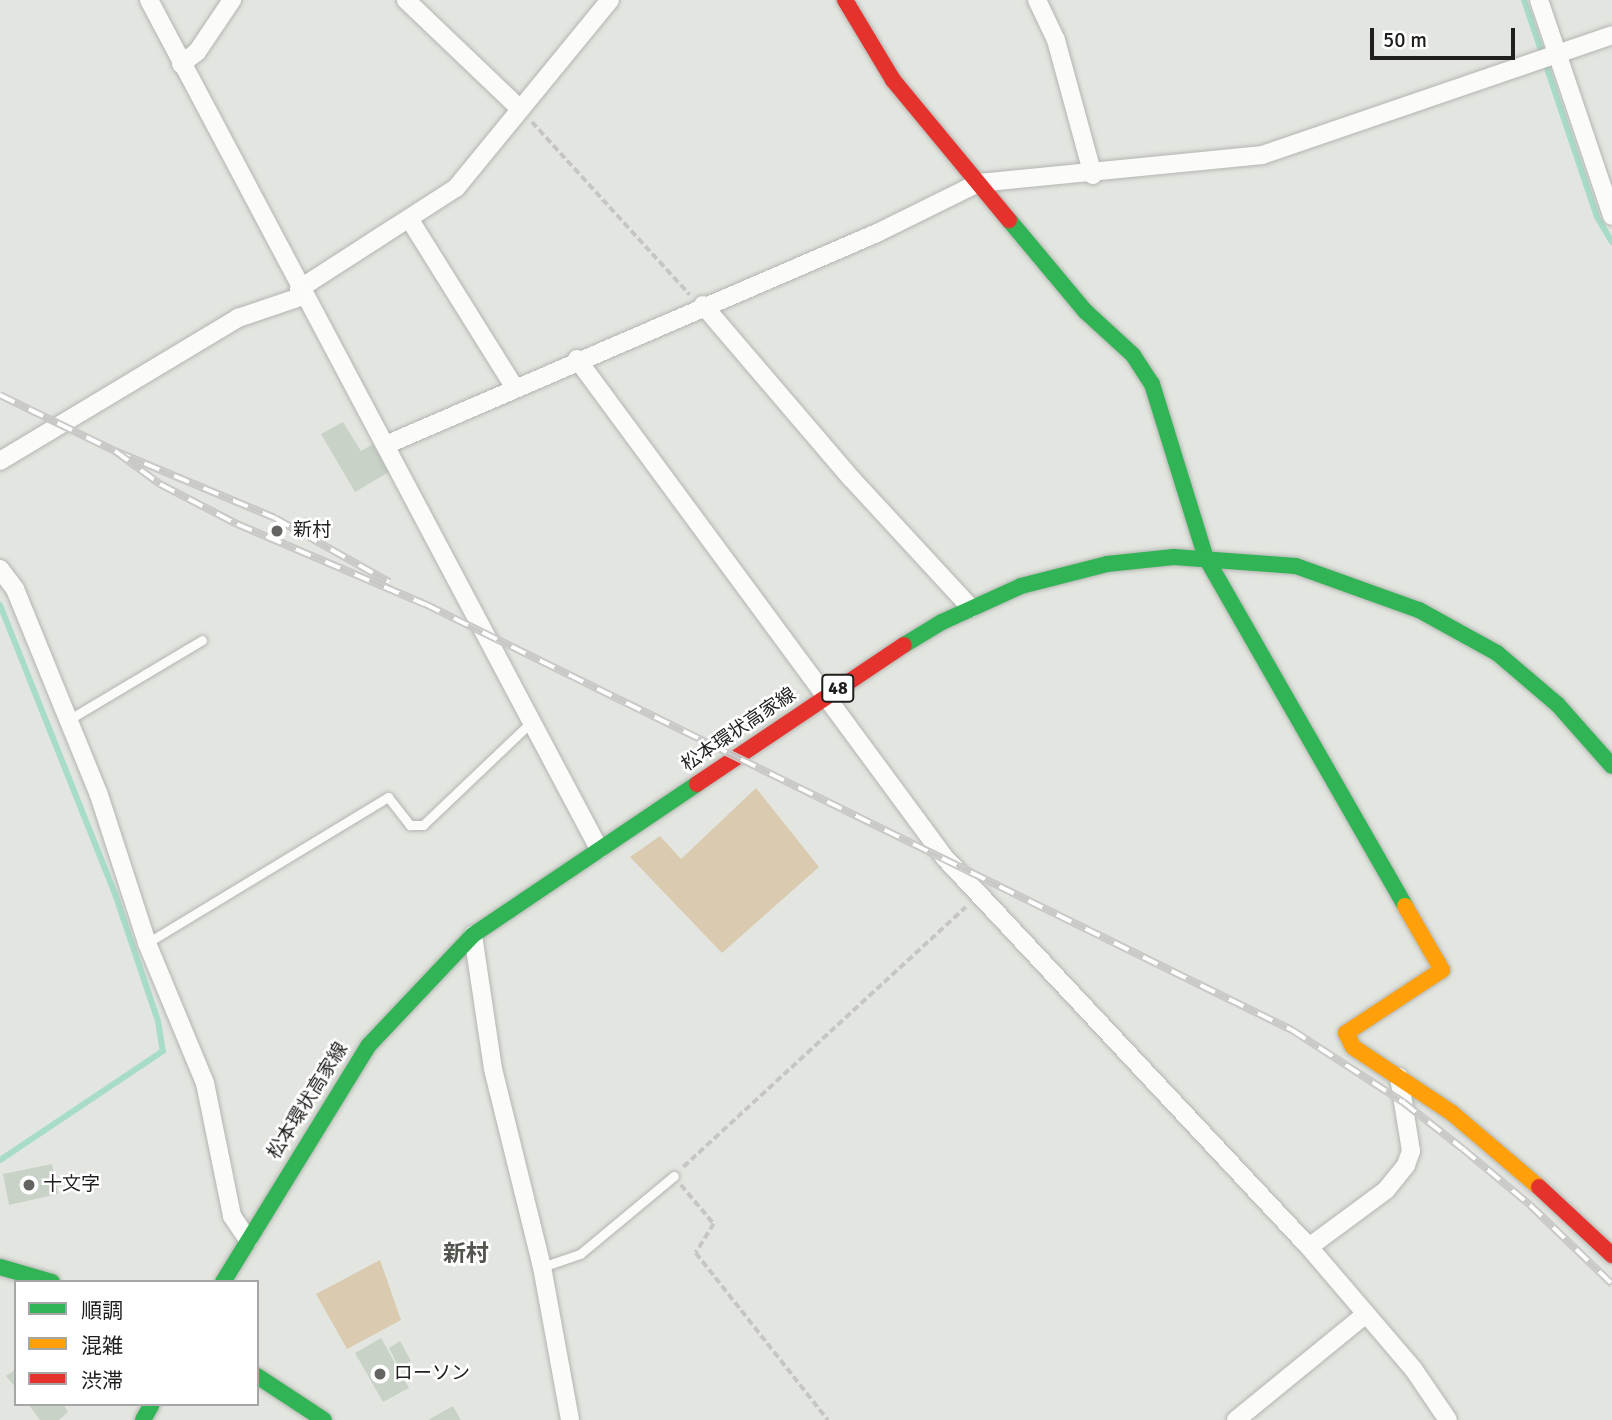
<!DOCTYPE html>
<html>
<head>
<meta charset="utf-8">
<style>
	body { margin:0 }
	#map { position:relative; width:1612px; height:1420px; overflow:hidden; background:#e3e6e0; font-family:Signika,"Noto Sans JP",sans-serif }
	div>[style] { position:absolute }
	.green>* { inset:0; background:#dacaaf }
	.stream>* { height:6px; margin:-3px; padding:0 3px; transform-origin:3px; border-radius:3px; background:#a7dcc8 }
	.building>* { inset:0; background:#c8d2c7 }
	.path>* { height:3.5px; margin-top:-1.75px; transform-origin:0; background:repeating-linear-gradient(90deg,#c6c7c5 0 7px,transparent 0 10.5px) }
	.roads { filter:drop-shadow(0 0 2px #b3b5b0) drop-shadow(0 0 2px #b3b5b0) }
	.lane>* { height:9px; margin:-4.5px; padding:0 4.5px; transform-origin:4.5px; border-radius:4.5px; background:#fbfbfa }
	.street>* { height:18px; margin:-9px; padding:0 9px; transform-origin:9px; border-radius:9px; background:#fbfbfa }
	.fast>* { height:16px; margin:-8px; padding:0 8px; transform-origin:8px; border-radius:8px; background:#30b455 }
	.slow>* { height:16px; margin:-8px; padding:0 8px; transform-origin:8px; border-radius:8px; background:#ff9f0a }
	.jam>* { height:16px; margin:-8px; padding:0 8px; transform-origin:8px; border-radius:8px; background:#e5322d }
	.rail>* { height:8px; margin-top:-4px; transform-origin:0; background:repeating-linear-gradient(90deg,#fff 0 16px,#c9c9c8 0 32px); box-sizing:border-box; border-block:2px solid #c9c9c8 }
	.dots>* { width:19px; height:19px; translate:-50% -50%; box-sizing:border-box; border:4px solid #fff; border-radius:50% }
	span { translate:-50% -50%; white-space:nowrap; text-align:center; line-height:1.15; -webkit-text-stroke:5px #fff; paint-order:stroke }
	.shield-label span { padding:2px 5px; background:#fff; border:2px solid; border-radius:5px; -webkit-text-stroke-width:0 }
	.shield-label { font-size:18px; color:#1f201d; font-weight:700 }
	.poi-label { font-size:19px; color:#1f201d }
	.left { translate:0 -50%; text-align:left }
	.street-label { font-size:19px; color:#1f201d }
	.quarter-label { font-size:23px; color:#52554d; font-weight:700 }
	.legend { position:absolute; left:14px; top:1280px; width:245px; height:126px; box-sizing:border-box; background:#fff; border:2px solid #a5a6a5; margin:0; padding:9px 12px; list-style:none; font-size:21px; color:#1f201d }
	.legend li { display:flex; align-items:center; gap:14px; height:35px }
	.legend b { width:35px; border:2px solid #a5a6a5 }
	.scale { position:absolute; left:1370px; top:28px; width:145px; height:32px; box-sizing:border-box; border:4px solid #1f201d; border-top:0; padding-left:9px; font-size:21px; line-height:24px; white-space:nowrap; color:#1f201d; -webkit-text-stroke:5px #fff; paint-order:stroke }
</style>
</head>
<body>
<div id="map">
	<div class="green">
		<i style="clip-path:polygon(756px 788px,819px 867px,722px 953px,630px 857px,660px 836px,681px 859px)"></i>
		<i style="clip-path:polygon(380px 1260px,401px 1320px,347px 1349px,316px 1294px)"></i>
	</div>
	<div class="stream">
		<i style="left:1524px;top:0;width:229px;rotate:71.4deg"></i>
		<i style="left:1597px;top:217px;width:29px;rotate:59deg"></i>
		<i style="left:0;top:605px;width:308px;rotate:68.3deg"></i>
		<i style="left:114px;top:891px;width:137px;rotate:71.3deg"></i>
		<i style="left:158px;top:1021px;width:30px;rotate:81deg"></i>
		<i style="left:163px;top:1051px;width:196px;rotate:146.2deg"></i>
	</div>
	<div class="building">
		<i style="clip-path:polygon(343px 422px,361px 451px,373px 444px,389px 472px,355px 492px,321px 434px)"></i>
		<i style="clip-path:polygon(52px 1164px,58px 1194px,9px 1205px,3px 1174px)"></i>
		<i style="clip-path:polygon(381px 1338px,409px 1388px,383px 1402px,355px 1353px)"></i>
		<i style="clip-path:polygon(400px 1341px,411px 1361px,399px 1368px,389px 1348px)"></i>
		<i style="clip-path:polygon(16px 1369px,16px 1388px,6px 1376px)"></i>
		<i style="clip-path:polygon(28px 1404px,63px 1404px,68px 1412px,59px 1420px,40px 1420px)"></i>
		<i style="clip-path:polygon(453px 1406px,461px 1420px,428px 1420px)"></i>
	</div>
	<div class="path">
		<i style="left:532px;top:122px;width:234px;rotate:47.6deg"></i>
		<i style="left:683px;top:1167px;width:384px;rotate:-42.6deg"></i>
		<i style="left:681px;top:1185px;width:51px;rotate:49.8deg"></i>
		<i style="left:714px;top:1224px;width:34px;rotate:122deg"></i>
		<i style="left:696px;top:1253px;width:213px;rotate:51.7deg"></i>
	</div>
	<div class="roads">
		<div class="lane">
			<i style="left:68px;top:720px;width:156px;rotate:-30.8deg"></i>
			<i style="left:147px;top:943px;width:282px;rotate:-31.2deg"></i>
			<i style="left:388px;top:797px;width:36px;rotate:52deg"></i>
			<i style="left:410px;top:825px;width:13px"></i>
			<i style="left:423px;top:825px;width:148px;rotate:-43.6deg"></i>
			<i style="left:542px;top:1267px;width:40px;rotate:-18.9deg"></i>
			<i style="left:580px;top:1254px;width:122px;rotate:-39.7deg"></i>
		</div>
		<div class="street">
			<i style="left:149px;top:0;width:961px;rotate:62.07deg"></i>
			<i style="left:406px;top:0;width:156px;rotate:43.7deg"></i>
			<i style="left:1037px;top:0;width:44px;rotate:64.6deg"></i>
			<i style="left:1056px;top:40px;width:140px;rotate:74.7deg"></i>
			<i style="left:1539px;top:0;width:228px;rotate:71.3deg"></i>
			<i style="left:181px;top:64px;width:20px;rotate:-37deg"></i>
			<i style="left:197px;top:52px;width:63px;rotate:-56.1deg"></i>
			<i style="left:410px;top:220px;width:198px;rotate:58deg"></i>
			<i style="left:299px;top:289px;width:187px;rotate:-32.8deg"></i>
			<i style="left:456px;top:188px;width:243px;rotate:-50.7deg"></i>
			<i style="left:703px;top:305px;width:228px;rotate:49.5deg"></i>
			<i style="left:851px;top:478px;width:177px;rotate:47.3deg"></i>
			<i style="left:577px;top:359px;width:620px;rotate:53.59deg"></i>
			<i style="left:945px;top:858px;width:533px;rotate:46.9deg"></i>
			<i style="left:1309px;top:1247px;width:162px;rotate:49.5deg"></i>
			<i style="left:1414px;top:1370px;width:60px;rotate:55.8deg"></i>
			<i style="left:388px;top:444px;width:533px;rotate:-23.34deg"></i>
			<i style="left:877px;top:233px;width:113px;rotate:-26.3deg"></i>
			<i style="left:978px;top:183px;width:285px;rotate:-5.6deg"></i>
			<i style="left:1262px;top:155px;width:370px;rotate:-18.9deg"></i>
			<i style="left:0;top:461px;width:278px;rotate:-31deg"></i>
			<i style="left:238px;top:318px;width:69px;rotate:-18.7deg"></i>
			<i style="left:0;top:569px;width:25px;rotate:53deg"></i>
			<i style="left:15px;top:589px;width:222px;rotate:67.8deg"></i>
			<i style="left:99px;top:795px;width:156px;rotate:72deg"></i>
			<i style="left:147px;top:943px;width:152px;rotate:67.5deg"></i>
			<i style="left:205px;top:1083px;width:136px;rotate:78.5deg"></i>
			<i style="left:232px;top:1216px;width:29px;rotate:56deg"></i>
			<i style="left:473px;top:935px;width:135px;rotate:81.5deg"></i>
			<i style="left:493px;top:1069px;width:204px;rotate:76.1deg"></i>
			<i style="left:542px;top:1267px;width:156px;rotate:79.6deg"></i>
			<i style="left:1309px;top:1247px;width:96px;rotate:-36.5deg"></i>
			<i style="left:1386px;top:1190px;width:32px;rotate:-51deg"></i>
			<i style="left:1406px;top:1165px;width:15px;rotate:-70deg"></i>
			<i style="left:1411px;top:1151px;width:75px;rotate:-99.2deg"></i>
			<i style="left:1236px;top:1420px;width:168px;rotate:-39.2deg"></i>
		</div>
		<div class="fast">
			<i style="left:1009px;top:220px;width:119px;rotate:50.1deg"></i>
			<i style="left:1085px;top:311px;width:65px;rotate:42.5deg"></i>
			<i style="left:1133px;top:355px;width:35px;rotate:57deg"></i>
			<i style="left:1152px;top:384px;width:182px;rotate:72.8deg"></i>
			<i style="left:1206px;top:558px;width:401px;rotate:60.2deg"></i>
			<i style="left:904px;top:645px;width:44px;rotate:-31.2deg"></i>
			<i style="left:942px;top:622px;width:87px;rotate:-24.5deg"></i>
			<i style="left:1021px;top:586px;width:89px;rotate:-14.3deg"></i>
			<i style="left:1107px;top:564px;width:67px;rotate:-6deg"></i>
			<i style="left:1174px;top:557px;width:122px;rotate:4.2deg"></i>
			<i style="left:1296px;top:566px;width:131px;rotate:19.7deg"></i>
			<i style="left:1419px;top:610px;width:89px;rotate:28.9deg"></i>
			<i style="left:1497px;top:653px;width:80px;rotate:40.4deg"></i>
			<i style="left:1558px;top:705px;width:81px;rotate:48.5deg"></i>
			<i style="left:0;top:1267px;width:54px;rotate:16.1deg"></i>
			<i style="left:223px;top:1282px;width:278px;rotate:-58.4deg"></i>
			<i style="left:369px;top:1045px;width:151px;rotate:-46.6deg"></i>
			<i style="left:473px;top:935px;width:270px;rotate:-34deg"></i>
			<i style="left:257px;top:1376px;width:80px;rotate:33.3deg"></i>
			<i style="left:143px;top:1420px;width:18px;rotate:-61deg"></i>
		</div>
		<div class="slow">
			<i style="left:1405px;top:906px;width:74px;rotate:60deg"></i>
			<i style="left:1442px;top:970px;width:115px;rotate:146.7deg"></i>
			<i style="left:1346px;top:1033px;width:16px;rotate:63deg"></i>
			<i style="left:1353px;top:1047px;width:119px;rotate:33.7deg"></i>
			<i style="left:1452px;top:1113px;width:114px;rotate:40.4deg"></i>
		</div>
		<div class="jam">
			<i style="left:845px;top:0;width:93px;rotate:59deg"></i>
			<i style="left:893px;top:80px;width:182px;rotate:50.4deg"></i>
			<i style="left:697px;top:784px;width:249px;rotate:-33.9deg"></i>
			<i style="left:1539px;top:1187px;width:100px;rotate:43deg"></i>
		</div>
	</div>
	<div class="rail">
		<i style="left:0;top:395px;width:128px;rotate:26deg"></i>
		<i style="left:115px;top:451px;width:173px;rotate:22.7deg"></i>
		<i style="left:275px;top:518px;width:131px;rotate:29.3deg"></i>
		<i style="left:115px;top:451px;width:56px;rotate:36.3deg"></i>
		<i style="left:160px;top:484px;width:87px;rotate:27.5deg"></i>
		<i style="left:237px;top:524px;width:204px;rotate:23.1deg"></i>
		<i style="left:425px;top:604px;width:966px;rotate:26.17deg"></i>
		<i style="left:1292px;top:1030px;width:132px;rotate:33deg"></i>
		<i style="left:1403px;top:1102px;width:76px;rotate:38.1deg"></i>
		<i style="left:1463px;top:1149px;width:87px;rotate:39.9deg"></i>
		<i style="left:1530px;top:1205px;width:114px;rotate:43.9deg"></i>
	</div>
	<div class="dots">
		<i style="left:277px;top:531px;background:#646561"></i>
		<i style="left:29px;top:1185px;background:#646561"></i>
		<i style="left:380px;top:1374px;background:#646561"></i>
	</div>
	<div class="shield-label">
		<span style="left:838px;top:688px">48</span>
	</div>
	<div class="poi-label">
		<span class="left" style="left:293px;top:531px">新村</span>
		<span class="left" style="left:43px;top:1185px">十文字</span>
		<span class="left" style="left:394px;top:1374px">ローソン</span>
	</div>
	<div class="street-label">
		<span style="left:739px;top:730px;rotate:-34deg">松本環状高家線</span>
		<span style="left:308px;top:1101px;rotate:-58deg">松本環状高家線</span>
	</div>
	<div class="quarter-label">
		<span style="left:466px;top:1254px">新村</span>
	</div>
	<ul class="legend">
	<li><b style="height:9px;background:#30b455"></b>順調</li>
	<li><b style="height:9px;background:#ff9f0a"></b>混雑</li>
	<li><b style="height:9px;background:#e5322d"></b>渋滞</li>
	</ul>
	<div class="scale">50 m</div>
</div>
</body>
</html>
